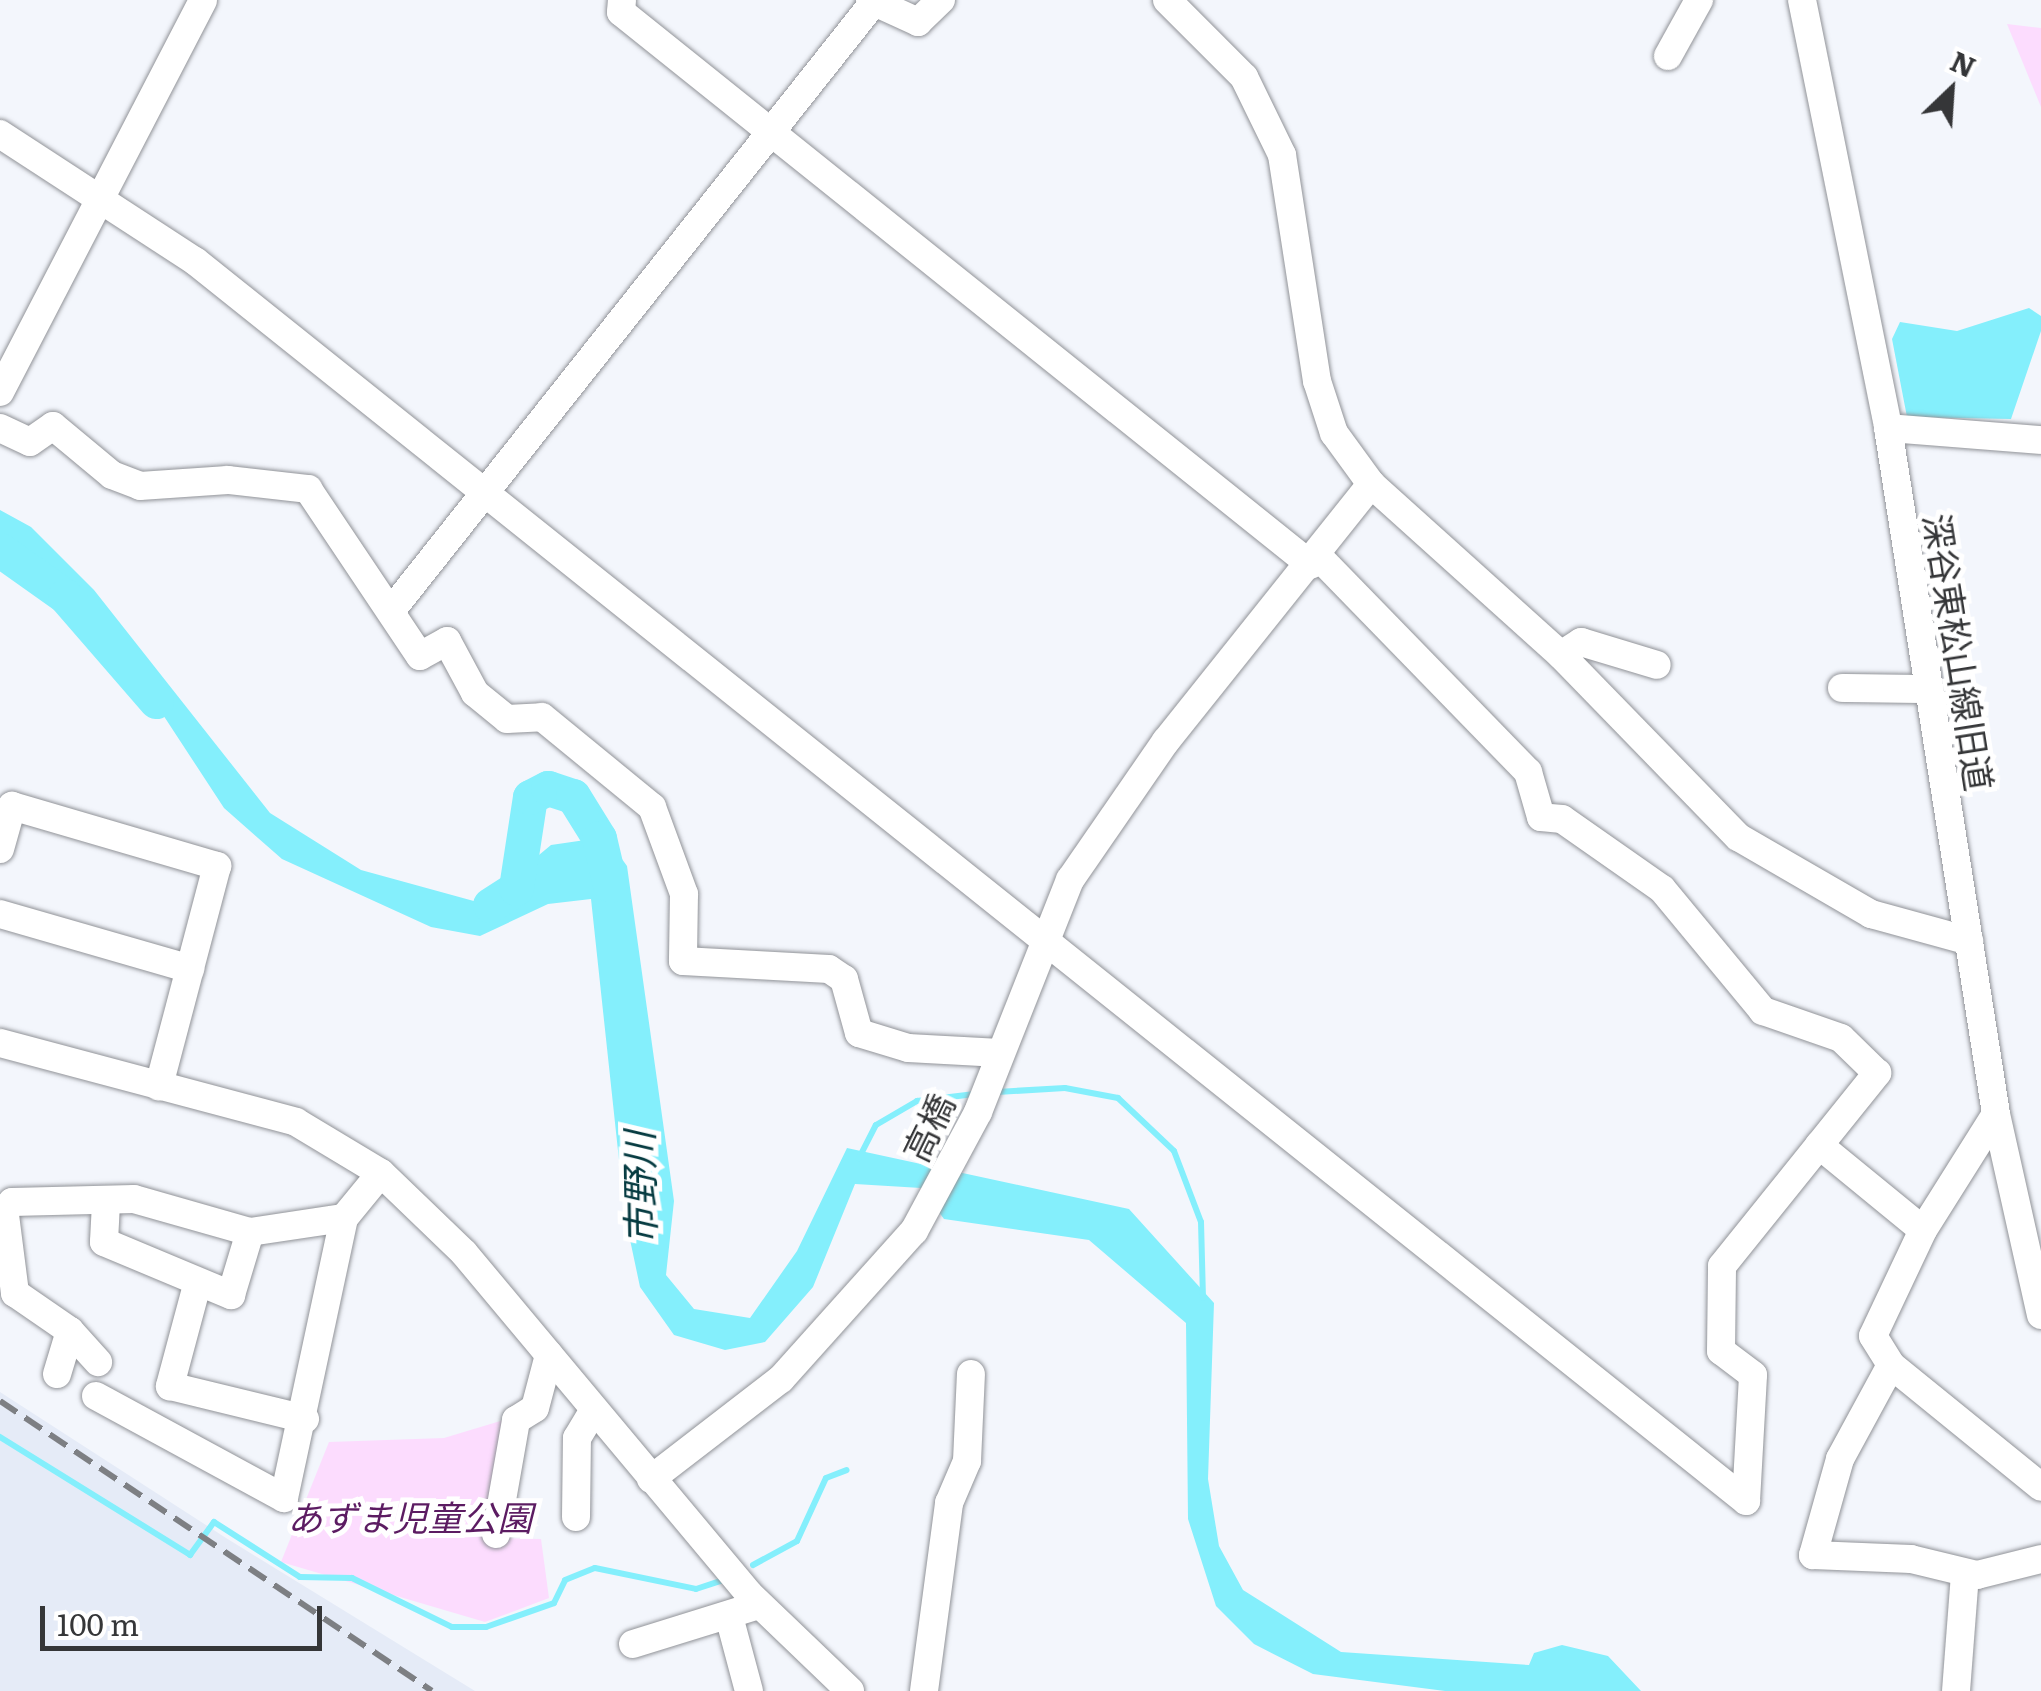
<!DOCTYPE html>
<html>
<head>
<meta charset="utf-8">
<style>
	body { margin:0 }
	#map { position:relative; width:2041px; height:1691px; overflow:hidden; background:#f3f6fc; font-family:Literata,"Noto Sans JP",serif }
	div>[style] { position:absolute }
	.built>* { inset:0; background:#e5ebf7 }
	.green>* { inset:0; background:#fcdcfe }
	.water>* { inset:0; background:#84effc }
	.stream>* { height:6px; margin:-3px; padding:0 3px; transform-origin:3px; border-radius:3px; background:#84effc }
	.river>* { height:35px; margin:-17.5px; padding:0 17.5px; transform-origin:17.5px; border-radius:17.5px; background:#84effc }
	.roads { filter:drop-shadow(0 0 2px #919398) drop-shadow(0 0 2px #919398) }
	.minor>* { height:28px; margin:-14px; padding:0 14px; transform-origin:14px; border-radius:14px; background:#fff }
	.rail>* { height:6px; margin-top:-3px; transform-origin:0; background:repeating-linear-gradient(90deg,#7d7f83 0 20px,transparent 0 30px) }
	span { translate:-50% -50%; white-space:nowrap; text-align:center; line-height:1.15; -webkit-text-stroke:10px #fff; paint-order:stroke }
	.street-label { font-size:35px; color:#353638 }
	.park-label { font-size:35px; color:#5c1c62; font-style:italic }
	.water-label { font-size:38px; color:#063b41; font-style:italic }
	.north { position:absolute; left:1901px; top:40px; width:100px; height:100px; -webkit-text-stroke:8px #fff; paint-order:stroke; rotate:25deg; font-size:28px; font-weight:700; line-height:40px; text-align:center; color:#353638 }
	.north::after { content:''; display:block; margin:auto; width:35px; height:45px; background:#353638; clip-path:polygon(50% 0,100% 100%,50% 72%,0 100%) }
	.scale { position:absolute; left:40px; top:1606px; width:282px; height:45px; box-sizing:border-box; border:5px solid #353638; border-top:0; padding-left:12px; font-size:30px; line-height:35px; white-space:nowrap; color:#353638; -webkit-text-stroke:8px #fff; paint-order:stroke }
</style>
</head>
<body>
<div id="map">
	<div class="built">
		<i style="clip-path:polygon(0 1392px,226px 1538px,475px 1691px,0 1691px)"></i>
	</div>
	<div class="green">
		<i style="clip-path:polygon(2007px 24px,2041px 28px,2041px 107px)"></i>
		<i style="clip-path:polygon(507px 1419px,492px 1538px,541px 1539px,549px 1598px,485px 1622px,281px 1562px,329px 1442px,444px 1438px)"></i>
	</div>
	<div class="water">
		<i style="clip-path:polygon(2029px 308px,2041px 316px,2041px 331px,2011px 419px,1907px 417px,1892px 339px,1900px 322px,1957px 331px)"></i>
		<i style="clip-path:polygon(0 510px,31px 527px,94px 590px,270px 813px,361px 870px,481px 903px,551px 845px,606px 837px,627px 866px,674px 1201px,666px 1275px,694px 1309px,750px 1318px,797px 1251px,847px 1148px,1129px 1209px,1214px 1303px,1208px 1479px,1219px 1546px,1243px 1590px,1341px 1652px,1529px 1665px,1534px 1653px,1562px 1645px,1608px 1656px,1641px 1691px,1445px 1691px,1313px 1674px,1254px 1644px,1216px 1606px,1188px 1519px,1186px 1323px,1089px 1240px,944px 1219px,921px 1188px,855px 1184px,813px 1287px,765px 1342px,725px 1350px,674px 1335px,640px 1287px,625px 1216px,591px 899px,548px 904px,480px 936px,431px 927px,282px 859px,224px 808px,116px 643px,0 561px)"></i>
	</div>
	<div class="stream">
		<i style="left:997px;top:1092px;width:68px;rotate:-3.4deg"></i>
		<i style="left:1065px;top:1088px;width:54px;rotate:10.7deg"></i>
		<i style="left:1118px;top:1098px;width:77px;rotate:43.4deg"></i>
		<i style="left:1174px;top:1151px;width:76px;rotate:69.2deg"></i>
		<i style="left:1201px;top:1222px;width:76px;rotate:88.5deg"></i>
		<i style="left:859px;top:1158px;width:37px;rotate:-63deg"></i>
		<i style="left:876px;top:1125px;width:48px;rotate:-30.3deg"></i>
		<i style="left:917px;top:1101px;width:58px;rotate:-6.9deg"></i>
		<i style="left:0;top:1437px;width:224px;rotate:31.8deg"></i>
		<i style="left:190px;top:1555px;width:41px;rotate:-54deg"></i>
		<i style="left:214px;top:1522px;width:102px;rotate:32.6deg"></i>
		<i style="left:300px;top:1577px;width:52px;rotate:1.1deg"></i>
		<i style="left:352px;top:1578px;width:111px;rotate:26.1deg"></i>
		<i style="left:452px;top:1627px;width:34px"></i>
		<i style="left:486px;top:1627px;width:72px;rotate:-19.4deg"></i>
		<i style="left:554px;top:1603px;width:25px;rotate:-64deg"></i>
		<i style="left:565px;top:1580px;width:32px;rotate:-22deg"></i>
		<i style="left:595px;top:1568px;width:103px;rotate:11.7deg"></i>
		<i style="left:696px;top:1589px;width:26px;rotate:-18deg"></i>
		<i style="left:753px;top:1565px;width:50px;rotate:-28.6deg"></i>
		<i style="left:797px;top:1541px;width:69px;rotate:-65.3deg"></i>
		<i style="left:826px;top:1478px;width:22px;rotate:-21deg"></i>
	</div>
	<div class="river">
		<i style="left:0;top:550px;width:80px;rotate:35.3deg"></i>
		<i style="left:65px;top:596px;width:139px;rotate:49.1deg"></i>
		<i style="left:490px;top:905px;width:31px;rotate:-33deg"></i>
		<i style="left:516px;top:888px;width:92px;rotate:-81.3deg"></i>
		<i style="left:530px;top:797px;width:20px;rotate:-27deg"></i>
		<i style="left:548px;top:788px;width:26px;rotate:18deg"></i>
		<i style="left:573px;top:796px;width:49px;rotate:58.2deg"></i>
		<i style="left:599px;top:838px;width:48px;rotate:76.8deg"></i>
	</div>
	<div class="roads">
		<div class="minor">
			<i style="left:622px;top:0;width:12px;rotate:95deg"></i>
			<i style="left:621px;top:12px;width:884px;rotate:38.71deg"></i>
			<i style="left:870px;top:0;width:53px;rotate:24.6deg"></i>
			<i style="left:918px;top:22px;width:32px;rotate:-44deg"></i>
			<i style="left:1167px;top:0;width:109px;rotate:45deg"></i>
			<i style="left:1244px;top:77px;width:87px;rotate:64deg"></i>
			<i style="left:1282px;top:155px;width:229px;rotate:81.2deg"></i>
			<i style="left:1317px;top:381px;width:55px;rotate:71.9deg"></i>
			<i style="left:1334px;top:433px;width:63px;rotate:54deg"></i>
			<i style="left:1371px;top:484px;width:256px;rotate:42deg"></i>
			<i style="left:1561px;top:655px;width:254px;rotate:45.8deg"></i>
			<i style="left:1738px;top:837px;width:154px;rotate:30.1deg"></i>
			<i style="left:1871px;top:914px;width:102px;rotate:15.4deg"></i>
			<i style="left:1802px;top:0;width:437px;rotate:78.6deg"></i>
			<i style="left:1888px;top:428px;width:694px;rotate:81.05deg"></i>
			<i style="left:1996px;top:1114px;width:206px;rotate:77.4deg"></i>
			<i style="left:1668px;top:56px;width:64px;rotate:-61deg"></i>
			<i style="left:0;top:134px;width:233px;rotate:33.1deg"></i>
			<i style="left:195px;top:261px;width:1986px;rotate:38.64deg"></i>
			<i style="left:1746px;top:1501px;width:126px;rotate:-86.8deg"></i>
			<i style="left:1753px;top:1375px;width:40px;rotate:-143deg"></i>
			<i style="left:1721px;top:1351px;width:85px;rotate:-89.3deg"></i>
			<i style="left:1722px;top:1266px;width:248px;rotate:-51.2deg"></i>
			<i style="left:1877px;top:1073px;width:50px;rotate:-135.8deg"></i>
			<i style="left:1841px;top:1038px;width:83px;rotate:-160.9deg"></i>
			<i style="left:1763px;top:1011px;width:158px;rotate:-129.6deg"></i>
			<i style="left:1662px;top:889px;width:122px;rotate:-145deg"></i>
			<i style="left:1562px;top:819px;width:21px;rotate:-175deg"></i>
			<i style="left:1541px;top:817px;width:47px;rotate:-106.1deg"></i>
			<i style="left:1528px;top:772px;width:301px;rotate:-134.2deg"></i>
			<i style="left:0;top:392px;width:441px;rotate:-62.6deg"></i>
			<i style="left:0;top:428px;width:33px;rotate:25deg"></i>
			<i style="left:30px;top:442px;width:28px;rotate:-35deg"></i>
			<i style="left:53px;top:426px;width:77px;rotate:39.7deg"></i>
			<i style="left:112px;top:475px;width:30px;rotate:21deg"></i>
			<i style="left:140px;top:486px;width:88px;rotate:-3.9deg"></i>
			<i style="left:228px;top:480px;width:81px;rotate:6.4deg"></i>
			<i style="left:308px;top:489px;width:201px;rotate:56.2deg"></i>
			<i style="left:420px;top:656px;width:31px;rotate:-29deg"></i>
			<i style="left:447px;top:641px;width:59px;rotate:61.7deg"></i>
			<i style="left:475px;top:693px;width:41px;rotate:39.1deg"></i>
			<i style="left:507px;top:719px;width:35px;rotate:-3deg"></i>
			<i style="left:542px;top:717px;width:142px;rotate:39.3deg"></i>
			<i style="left:652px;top:807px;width:93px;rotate:69.8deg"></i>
			<i style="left:684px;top:894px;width:67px;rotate:90.9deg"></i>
			<i style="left:683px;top:961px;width:146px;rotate:3.1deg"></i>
			<i style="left:829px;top:969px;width:18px;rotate:34deg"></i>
			<i style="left:844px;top:979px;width:56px;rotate:74.5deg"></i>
			<i style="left:859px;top:1033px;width:51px;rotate:17deg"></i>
			<i style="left:908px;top:1048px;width:92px;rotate:3.1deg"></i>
			<i style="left:1888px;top:428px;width:153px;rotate:4.5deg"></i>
			<i style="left:391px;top:611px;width:777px;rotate:-51.58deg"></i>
			<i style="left:1561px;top:655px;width:24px;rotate:-33deg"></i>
			<i style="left:1581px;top:642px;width:79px;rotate:16.8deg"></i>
			<i style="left:1842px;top:688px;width:83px;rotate:0.7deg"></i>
			<i style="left:0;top:849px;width:45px;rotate:-74.4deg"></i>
			<i style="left:12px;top:806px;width:214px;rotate:16.3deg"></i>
			<i style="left:217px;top:866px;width:228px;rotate:104.8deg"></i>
			<i style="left:0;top:914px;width:198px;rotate:16.1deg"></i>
			<i style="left:0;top:1043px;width:306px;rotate:14.9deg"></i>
			<i style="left:296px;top:1122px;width:99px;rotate:31deg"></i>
			<i style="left:381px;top:1173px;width:115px;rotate:43.9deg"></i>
			<i style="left:464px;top:1253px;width:444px;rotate:50.1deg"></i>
			<i style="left:749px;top:1594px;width:140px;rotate:43.8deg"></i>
			<i style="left:1996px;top:1114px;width:137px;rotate:122.2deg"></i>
			<i style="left:1923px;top:1230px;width:117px;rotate:115.3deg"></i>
			<i style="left:1873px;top:1336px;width:34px;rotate:58deg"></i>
			<i style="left:1891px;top:1365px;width:193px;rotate:39.1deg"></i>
			<i style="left:1819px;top:1145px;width:134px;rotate:39.3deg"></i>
			<i style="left:106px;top:1203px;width:39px;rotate:93deg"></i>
			<i style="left:104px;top:1242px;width:138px;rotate:22.7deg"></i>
			<i style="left:231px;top:1295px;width:66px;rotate:-73.2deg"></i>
			<i style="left:5px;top:1215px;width:79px;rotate:82.7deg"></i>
			<i style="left:15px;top:1293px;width:67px;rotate:34.6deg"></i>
			<i style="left:70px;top:1331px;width:45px;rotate:106.8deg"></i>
			<i style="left:0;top:1217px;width:19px;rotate:-51deg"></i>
			<i style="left:12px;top:1202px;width:122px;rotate:-1.4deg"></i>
			<i style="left:134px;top:1199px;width:121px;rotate:15.9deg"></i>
			<i style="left:250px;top:1232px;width:95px;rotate:-8.5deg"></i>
			<i style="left:344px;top:1218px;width:58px;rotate:-50.6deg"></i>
			<i style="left:197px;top:1285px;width:105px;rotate:105deg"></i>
			<i style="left:170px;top:1386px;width:139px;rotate:13.7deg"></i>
			<i style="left:70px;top:1331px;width:42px;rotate:47.9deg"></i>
			<i style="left:1891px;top:1365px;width:107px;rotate:118.5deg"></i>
			<i style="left:1840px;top:1459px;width:100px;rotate:105.7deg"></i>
			<i style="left:1813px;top:1555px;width:98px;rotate:2.3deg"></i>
			<i style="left:1911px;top:1559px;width:68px;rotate:13.6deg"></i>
			<i style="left:1977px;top:1575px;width:66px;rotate:-14deg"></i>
			<i style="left:96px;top:1396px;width:214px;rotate:28.5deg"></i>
			<i style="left:284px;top:1498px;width:286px;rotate:-77.9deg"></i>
			<i style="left:651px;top:1479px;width:164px;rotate:-37.6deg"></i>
			<i style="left:781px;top:1379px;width:199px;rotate:-48.1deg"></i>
			<i style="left:914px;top:1231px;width:135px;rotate:-61.7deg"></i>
			<i style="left:978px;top:1112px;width:250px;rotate:-68.4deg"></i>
			<i style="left:1070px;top:880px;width:169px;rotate:-55.4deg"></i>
			<i style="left:1166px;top:741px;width:329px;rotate:-51.4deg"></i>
			<i style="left:576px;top:1517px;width:79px;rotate:-89.3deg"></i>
			<i style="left:577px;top:1438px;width:33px;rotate:-59deg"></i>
			<i style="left:496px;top:1534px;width:116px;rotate:-80deg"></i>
			<i style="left:516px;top:1420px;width:22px;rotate:-32deg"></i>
			<i style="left:535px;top:1408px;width:55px;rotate:-75.2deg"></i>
			<i style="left:730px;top:1620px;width:73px;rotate:75deg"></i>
			<i style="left:633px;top:1644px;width:132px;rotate:-17.2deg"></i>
			<i style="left:924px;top:1691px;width:190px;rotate:-82.4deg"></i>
			<i style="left:949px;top:1503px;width:46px;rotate:-66.8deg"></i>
			<i style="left:967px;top:1461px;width:87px;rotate:-87.4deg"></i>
			<i style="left:1956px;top:1691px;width:118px;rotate:-85.6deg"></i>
		</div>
	</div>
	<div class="rail">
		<i style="left:0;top:1401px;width:520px;rotate:33.87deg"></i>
	</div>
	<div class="street-label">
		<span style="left:1960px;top:652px;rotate:81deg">深谷東松山線旧道</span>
		<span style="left:927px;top:1127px;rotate:-64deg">高橋</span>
	</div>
	<div class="park-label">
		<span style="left:410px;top:1516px">あずま児童公園</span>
	</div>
	<div class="water-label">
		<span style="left:638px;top:1188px;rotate:-91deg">市野川</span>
	</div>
	<div class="north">N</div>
	<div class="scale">100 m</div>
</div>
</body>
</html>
